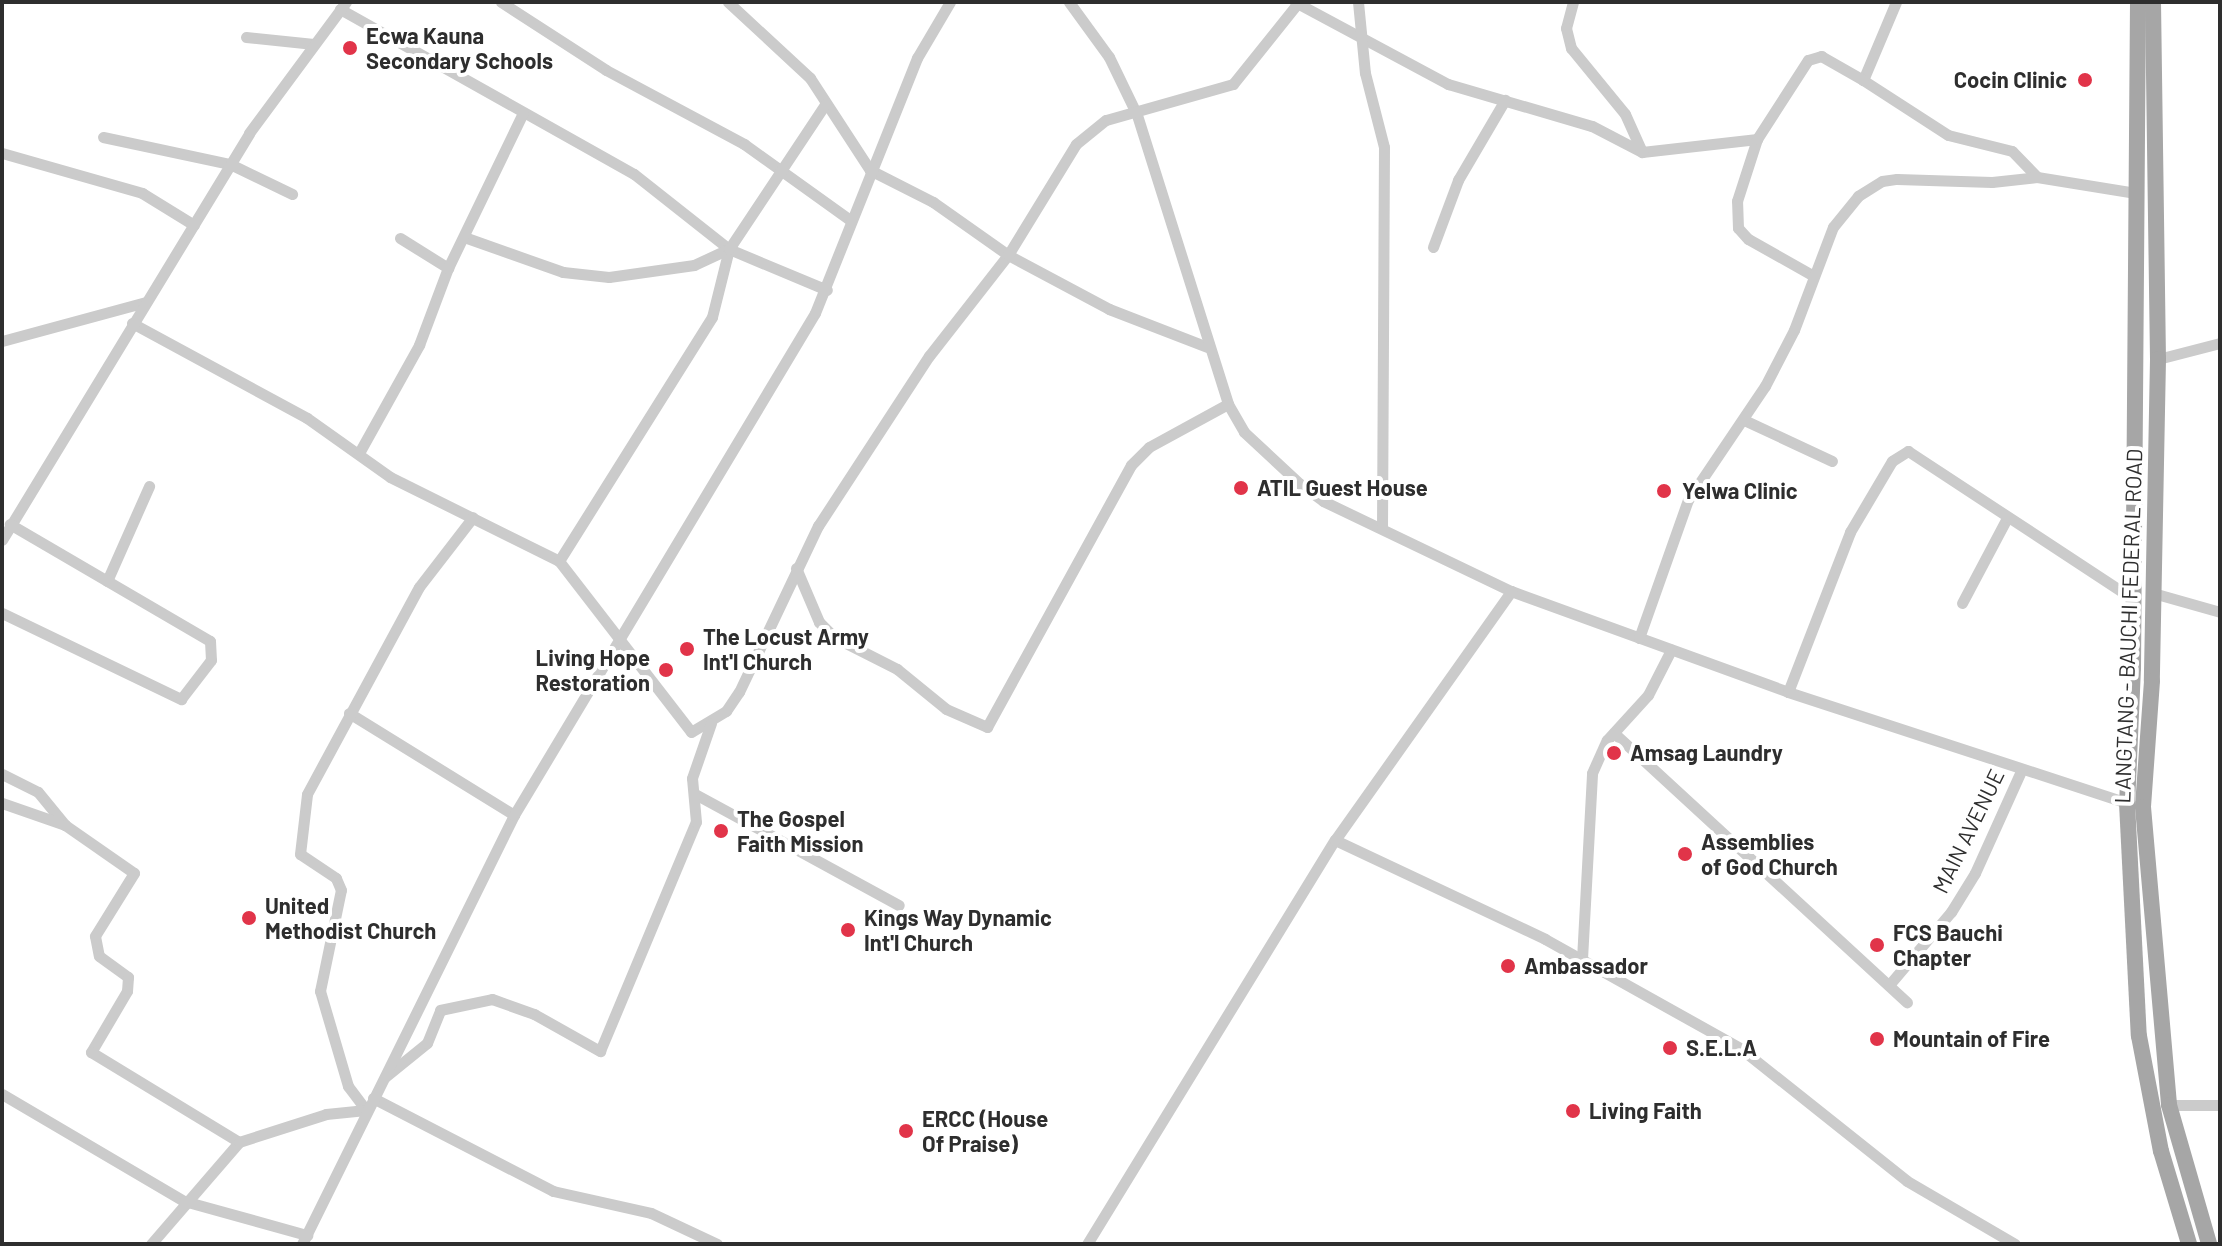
<!DOCTYPE html>
<html>
<head>
<meta charset="utf-8">
<style>
	body { margin:0 }
	#map { position:relative; width:2222px; height:1246px; overflow:hidden; background:#fff; font-family:Barlow,sans-serif }
	div>[style] { position:absolute }
	.minor>* { height:11px; margin:-5.5px; padding:0 5.5px; transform-origin:5.5px; border-radius:5.5px; background:#cbcbcb }
	.primary>* { height:16px; margin:-8px; padding:0 8px; transform-origin:8px; border-radius:8px; background:#a6a6a6 }
	.dots>* { width:22px; height:22px; translate:-50% -50%; box-sizing:border-box; border:4px solid #fff; border-radius:50% }
	span { translate:-50% -50%; white-space:nowrap; text-align:center; line-height:1.15; -webkit-text-stroke:8px #fff; paint-order:stroke }
	.poi-label { font-size:22px; color:#2e2e2e; font-weight:700 }
	.left { translate:0 -50%; text-align:left }
	.right { translate:-100% -50%; text-align:right }
	.street-label { font-size:22px; color:#2e2e2e }
	.frame { position:absolute; inset:0; border:4px solid #2e2e2e; pointer-events:none }
</style>
</head>
<body>
<div id="map">
	<div class="minor">
		<i style="left:501px;top:2px;width:125px;rotate:32.9deg"></i>
		<i style="left:606px;top:70px;width:157px;rotate:28.2deg"></i>
		<i style="left:744px;top:144px;width:130px;rotate:35.6deg"></i>
		<i style="left:728px;top:2px;width:112px;rotate:42.8deg"></i>
		<i style="left:810px;top:78px;width:110px;rotate:56.9deg"></i>
		<i style="left:870px;top:170px;width:71px;rotate:26.9deg"></i>
		<i style="left:933px;top:202px;width:92px;rotate:35.2deg"></i>
		<i style="left:1008px;top:255px;width:115px;rotate:28.1deg"></i>
		<i style="left:1109px;top:309px;width:105px;rotate:21.2deg"></i>
		<i style="left:1069px;top:2px;width:68px;rotate:54deg"></i>
		<i style="left:1109px;top:57px;width:64px;rotate:64.2deg"></i>
		<i style="left:1137px;top:115px;width:303px;rotate:72.5deg"></i>
		<i style="left:1228px;top:404px;width:32px;rotate:60deg"></i>
		<i style="left:1244px;top:432px;width:76px;rotate:42.9deg"></i>
		<i style="left:1300px;top:484px;width:29px;rotate:36deg"></i>
		<i style="left:1323px;top:501px;width:208px;rotate:25.6deg"></i>
		<i style="left:1511px;top:591px;width:295px;rotate:20deg"></i>
		<i style="left:1788px;top:692px;width:361px;rotate:18.1deg"></i>
		<i style="left:1295px;top:2px;width:174px;rotate:28.2deg"></i>
		<i style="left:1448px;top:84px;width:150px;rotate:16.3deg"></i>
		<i style="left:1592px;top:126px;width:56px;rotate:27.5deg"></i>
		<i style="left:1642px;top:152px;width:116px;rotate:-6.4deg"></i>
		<i style="left:1358px;top:2px;width:71px;rotate:84.4deg"></i>
		<i style="left:1365px;top:73px;width:76px;rotate:75.6deg"></i>
		<i style="left:1384px;top:147px;width:381px;rotate:90.3deg"></i>
		<i style="left:1573px;top:2px;width:27px;rotate:105deg"></i>
		<i style="left:1566px;top:28px;width:21px;rotate:76deg"></i>
		<i style="left:1571px;top:48px;width:85px;rotate:50.7deg"></i>
		<i style="left:1625px;top:114px;width:42px;rotate:65.9deg"></i>
		<i style="left:1896px;top:2px;width:85px;rotate:112.9deg"></i>
		<i style="left:1863px;top:80px;width:101px;rotate:32.9deg"></i>
		<i style="left:1948px;top:135px;width:66px;rotate:14deg"></i>
		<i style="left:2012px;top:151px;width:36px;rotate:46deg"></i>
		<i style="left:2037px;top:177px;width:100px;rotate:9.2deg"></i>
		<i style="left:340px;top:9px;width:337px;rotate:29.3deg"></i>
		<i style="left:634px;top:174px;width:121px;rotate:38.3deg"></i>
		<i style="left:729px;top:249px;width:106px;rotate:22.7deg"></i>
		<i style="left:246px;top:37px;width:68px;rotate:5.9deg"></i>
		<i style="left:103px;top:137px;width:130px;rotate:12deg"></i>
		<i style="left:230px;top:164px;width:69px;rotate:25.8deg"></i>
		<i style="left:2px;top:153px;width:146px;rotate:15.9deg"></i>
		<i style="left:142px;top:193px;width:61px;rotate:31.6deg"></i>
		<i style="left:464px;top:237px;width:105px;rotate:19.5deg"></i>
		<i style="left:563px;top:272px;width:46px;rotate:6.2deg"></i>
		<i style="left:609px;top:277px;width:86px;rotate:-8deg"></i>
		<i style="left:694px;top:265px;width:38px;rotate:-25deg"></i>
		<i style="left:400px;top:238px;width:57px;rotate:32deg"></i>
		<i style="left:1433px;top:247px;width:72px;rotate:-69.5deg"></i>
		<i style="left:1458px;top:180px;width:93px;rotate:-59.6deg"></i>
		<i style="left:1812px;top:275px;width:73px;rotate:-150.6deg"></i>
		<i style="left:1748px;top:239px;width:15px;rotate:-132deg"></i>
		<i style="left:1738px;top:228px;width:27px;rotate:-92deg"></i>
		<i style="left:1737px;top:201px;width:65px;rotate:-72.1deg"></i>
		<i style="left:1757px;top:139px;width:94px;rotate:-57.2deg"></i>
		<i style="left:1808px;top:60px;width:14px;rotate:-17deg"></i>
		<i style="left:1821px;top:56px;width:48px;rotate:29.7deg"></i>
		<i style="left:132px;top:323px;width:199px;rotate:28.5deg"></i>
		<i style="left:307px;top:418px;width:102px;rotate:35.4deg"></i>
		<i style="left:390px;top:477px;width:189px;rotate:26.4deg"></i>
		<i style="left:559px;top:561px;width:216px;rotate:52.3deg"></i>
		<i style="left:691px;top:732px;width:41px;rotate:-31deg"></i>
		<i style="left:726px;top:711px;width:23px;rotate:-56deg"></i>
		<i style="left:739px;top:692px;width:184px;rotate:-64.6deg"></i>
		<i style="left:818px;top:526px;width:203px;rotate:-56.9deg"></i>
		<i style="left:929px;top:356px;width:128px;rotate:-52deg"></i>
		<i style="left:1008px;top:255px;width:130px;rotate:-58.5deg"></i>
		<i style="left:1076px;top:144px;width:38px;rotate:-39deg"></i>
		<i style="left:1106px;top:120px;width:132px;rotate:-15.8deg"></i>
		<i style="left:1233px;top:84px;width:102px;rotate:-51.3deg"></i>
		<i style="left:2px;top:341px;width:149px;rotate:-15.2deg"></i>
		<i style="left:2158px;top:359px;width:64px;rotate:-14.5deg"></i>
		<i style="left:1744px;top:420px;width:97px;rotate:25deg"></i>
		<i style="left:359px;top:453px;width:124px;rotate:-60.9deg"></i>
		<i style="left:419px;top:345px;width:82px;rotate:-69.4deg"></i>
		<i style="left:448px;top:268px;width:172px;rotate:-64.2deg"></i>
		<i style="left:2px;top:540px;width:476px;rotate:-58.7deg"></i>
		<i style="left:249px;top:133px;width:163px;rotate:-53.5deg"></i>
		<i style="left:559px;top:561px;width:288px;rotate:-57.9deg"></i>
		<i style="left:712px;top:317px;width:70px;rotate:-76deg"></i>
		<i style="left:729px;top:249px;width:175px;rotate:-56.4deg"></i>
		<i style="left:796px;top:568px;width:59px;rotate:66.9deg"></i>
		<i style="left:819px;top:622px;width:21px;rotate:45deg"></i>
		<i style="left:834px;top:637px;width:71px;rotate:26.9deg"></i>
		<i style="left:897px;top:669px;width:63px;rotate:39.2deg"></i>
		<i style="left:946px;top:709px;width:45px;rotate:23.7deg"></i>
		<i style="left:987px;top:727px;width:299px;rotate:-61.2deg"></i>
		<i style="left:1131px;top:465px;width:25px;rotate:-45deg"></i>
		<i style="left:1149px;top:447px;width:90px;rotate:-28.6deg"></i>
		<i style="left:107px;top:581px;width:104px;rotate:-66.1deg"></i>
		<i style="left:2153px;top:593px;width:70px;rotate:15.8deg"></i>
		<i style="left:1962px;top:603px;width:96px;rotate:-62.1deg"></i>
		<i style="left:2px;top:613px;width:199px;rotate:25.7deg"></i>
		<i style="left:181px;top:699px;width:49px;rotate:-52.4deg"></i>
		<i style="left:211px;top:660px;width:19px;rotate:-93deg"></i>
		<i style="left:210px;top:641px;width:232px;rotate:-149.7deg"></i>
		<i style="left:1639px;top:638px;width:146px;rotate:-70.5deg"></i>
		<i style="left:1688px;top:500px;width:138px;rotate:-56deg"></i>
		<i style="left:1765px;top:386px;width:63px;rotate:-62.6deg"></i>
		<i style="left:1794px;top:330px;width:110px;rotate:-69.3deg"></i>
		<i style="left:1833px;top:227px;width:40px;rotate:-51deg"></i>
		<i style="left:1858px;top:196px;width:28px;rotate:-32deg"></i>
		<i style="left:1882px;top:181px;width:15px;rotate:-8deg"></i>
		<i style="left:1897px;top:179px;width:95px;rotate:1.8deg"></i>
		<i style="left:1992px;top:182px;width:45px;rotate:-6.3deg"></i>
		<i style="left:1788px;top:692px;width:172px;rotate:-68.8deg"></i>
		<i style="left:1850px;top:532px;width:82px;rotate:-59.4deg"></i>
		<i style="left:1892px;top:461px;width:19px;rotate:-32deg"></i>
		<i style="left:1908px;top:451px;width:266px;rotate:33.3deg"></i>
		<i style="left:349px;top:713px;width:194px;rotate:31.7deg"></i>
		<i style="left:1614px;top:733px;width:398px;rotate:42.6deg"></i>
		<i style="left:2px;top:774px;width:40px;rotate:26.6deg"></i>
		<i style="left:38px;top:792px;width:43px;rotate:50.7deg"></i>
		<i style="left:695px;top:794px;width:232px;rotate:28.6deg"></i>
		<i style="left:2px;top:803px;width:67px;rotate:19.2deg"></i>
		<i style="left:65px;top:825px;width:84px;rotate:34.8deg"></i>
		<i style="left:134px;top:873px;width:74px;rotate:121.8deg"></i>
		<i style="left:95px;top:936px;width:20px;rotate:79deg"></i>
		<i style="left:99px;top:956px;width:36px;rotate:36deg"></i>
		<i style="left:128px;top:977px;width:14px;rotate:94deg"></i>
		<i style="left:127px;top:991px;width:71px;rotate:120.5deg"></i>
		<i style="left:91px;top:1052px;width:173px;rotate:31.3deg"></i>
		<i style="left:1335px;top:840px;width:232px;rotate:25.2deg"></i>
		<i style="left:1545px;top:939px;width:223px;rotate:29.2deg"></i>
		<i style="left:1740px;top:1048px;width:213px;rotate:38.5deg"></i>
		<i style="left:1907px;top:1181px;width:125px;rotate:30.3deg"></i>
		<i style="left:1582px;top:959px;width:186px;rotate:-86.9deg"></i>
		<i style="left:1592px;top:773px;width:36px;rotate:-66deg"></i>
		<i style="left:1607px;top:740px;width:61px;rotate:-47.7deg"></i>
		<i style="left:1648px;top:695px;width:51px;rotate:-62.9deg"></i>
		<i style="left:1889px;top:985px;width:96px;rotate:-49.7deg"></i>
		<i style="left:1951px;top:912px;width:46px;rotate:-58.4deg"></i>
		<i style="left:1975px;top:873px;width:114px;rotate:-65.7deg"></i>
		<i style="left:385px;top:1077px;width:54px;rotate:-39deg"></i>
		<i style="left:427px;top:1043px;width:35px;rotate:-68deg"></i>
		<i style="left:440px;top:1010px;width:53px;rotate:-11.9deg"></i>
		<i style="left:492px;top:999px;width:45px;rotate:19.7deg"></i>
		<i style="left:534px;top:1014px;width:76px;rotate:29.3deg"></i>
		<i style="left:600px;top:1051px;width:248px;rotate:-67.3deg"></i>
		<i style="left:696px;top:822px;width:44px;rotate:-95.2deg"></i>
		<i style="left:692px;top:778px;width:58px;rotate:-70.9deg"></i>
		<i style="left:2px;top:1094px;width:211px;rotate:30.5deg"></i>
		<i style="left:184px;top:1201px;width:128px;rotate:15.5deg"></i>
		<i style="left:373px;top:1098px;width:203px;rotate:27.3deg"></i>
		<i style="left:553px;top:1191px;width:100px;rotate:12.7deg"></i>
		<i style="left:651px;top:1213px;width:73px;rotate:25.2deg"></i>
		<i style="left:2169px;top:1105px;width:51px"></i>
		<i style="left:366px;top:1110px;width:30px;rotate:-127deg"></i>
		<i style="left:348px;top:1086px;width:99px;rotate:-106.4deg"></i>
		<i style="left:320px;top:991px;width:103px;rotate:-78.3deg"></i>
		<i style="left:341px;top:890px;width:13px;rotate:-113deg"></i>
		<i style="left:336px;top:878px;width:43px;rotate:-146.3deg"></i>
		<i style="left:300px;top:854px;width:60px;rotate:-83.3deg"></i>
		<i style="left:307px;top:794px;width:235px;rotate:-61.6deg"></i>
		<i style="left:419px;top:587px;width:88px;rotate:-52.4deg"></i>
		<i style="left:151px;top:1244px;width:135px;rotate:-49.2deg"></i>
		<i style="left:239px;top:1142px;width:91px;rotate:-17.8deg"></i>
		<i style="left:326px;top:1114px;width:40px;rotate:-5.7deg"></i>
		<i style="left:302px;top:1244px;width:479px;rotate:-63.7deg"></i>
		<i style="left:514px;top:815px;width:585px;rotate:-59.05deg"></i>
		<i style="left:815px;top:313px;width:275px;rotate:-68.2deg"></i>
		<i style="left:917px;top:58px;width:65px;rotate:-59.5deg"></i>
		<i style="left:1087px;top:1244px;width:474px;rotate:-58.5deg"></i>
		<i style="left:1335px;top:840px;width:305px;rotate:-54.7deg"></i>
	</div>
	<div class="primary">
		<i style="left:2138px;top:2px;width:666px;rotate:90.43deg"></i>
		<i style="left:2133px;top:668px;width:135px;rotate:92.5deg"></i>
		<i style="left:2127px;top:803px;width:233px;rotate:87.1deg"></i>
		<i style="left:2139px;top:1036px;width:117px;rotate:79.2deg"></i>
		<i style="left:2161px;top:1151px;width:97px;rotate:73.2deg"></i>
		<i style="left:2153px;top:2px;width:357px;rotate:89.2deg"></i>
		<i style="left:2158px;top:359px;width:322px;rotate:91.1deg"></i>
		<i style="left:2152px;top:681px;width:126px;rotate:94.1deg"></i>
		<i style="left:2143px;top:807px;width:299px;rotate:85deg"></i>
		<i style="left:2169px;top:1105px;width:145px;rotate:73.9deg"></i>
	</div>
	<div class="dots">
		<i style="left:350px;top:48px;background:#e13449"></i>
		<i style="left:2085px;top:80px;background:#e13449"></i>
		<i style="left:1241px;top:488px;background:#e13449"></i>
		<i style="left:1664px;top:491px;background:#e13449"></i>
		<i style="left:687px;top:649px;background:#e13449"></i>
		<i style="left:666px;top:670px;background:#e13449"></i>
		<i style="left:1614px;top:753px;background:#e13449"></i>
		<i style="left:721px;top:831px;background:#e13449"></i>
		<i style="left:1685px;top:854px;background:#e13449"></i>
		<i style="left:249px;top:918px;background:#e13449"></i>
		<i style="left:848px;top:930px;background:#e13449"></i>
		<i style="left:1877px;top:945px;background:#e13449"></i>
		<i style="left:1508px;top:966px;background:#e13449"></i>
		<i style="left:1877px;top:1039px;background:#e13449"></i>
		<i style="left:1670px;top:1048px;background:#e13449"></i>
		<i style="left:1573px;top:1111px;background:#e13449"></i>
		<i style="left:906px;top:1131px;background:#e13449"></i>
	</div>
	<div class="poi-label">
		<span class="left" style="left:366px;top:48px">Ecwa Kauna<br>Secondary Schools</span>
		<span class="right" style="left:2067px;top:80px">Cocin Clinic</span>
		<span class="left" style="left:1257px;top:488px">ATIL Guest House</span>
		<span class="left" style="left:1682px;top:491px">Yelwa Clinic</span>
		<span class="left" style="left:703px;top:649px">The Locust Army<br>Int'l Church</span>
		<span class="right" style="left:650px;top:670px">Living Hope<br>Restoration</span>
		<span class="left" style="left:1630px;top:753px">Amsag Laundry</span>
		<span class="left" style="left:737px;top:831px">The Gospel<br>Faith Mission</span>
		<span class="left" style="left:1701px;top:854px">Assemblies<br>of God Church</span>
		<span class="left" style="left:265px;top:918px">United<br>Methodist Church</span>
		<span class="left" style="left:864px;top:930px">Kings Way Dynamic<br>Int'l Church</span>
		<span class="left" style="left:1893px;top:945px">FCS Bauchi<br>Chapter</span>
		<span class="left" style="left:1524px;top:966px">Ambassador</span>
		<span class="left" style="left:1893px;top:1039px">Mountain of Fire</span>
		<span class="left" style="left:1686px;top:1048px">S.E.L.A</span>
		<span class="left" style="left:1589px;top:1111px">Living Faith</span>
		<span class="left" style="left:922px;top:1131px">ERCC (House<br>Of Praise)</span>
	</div>
	<div class="street-label">
		<span style="left:2128px;top:626px;rotate:-88deg">LANGTANG - BAUCHI FEDERAL ROAD</span>
		<span style="left:1968px;top:831px;rotate:-64deg">MAIN AVENUE</span>
	</div>
	<div class="frame"></div>
</div>
</body>
</html>
